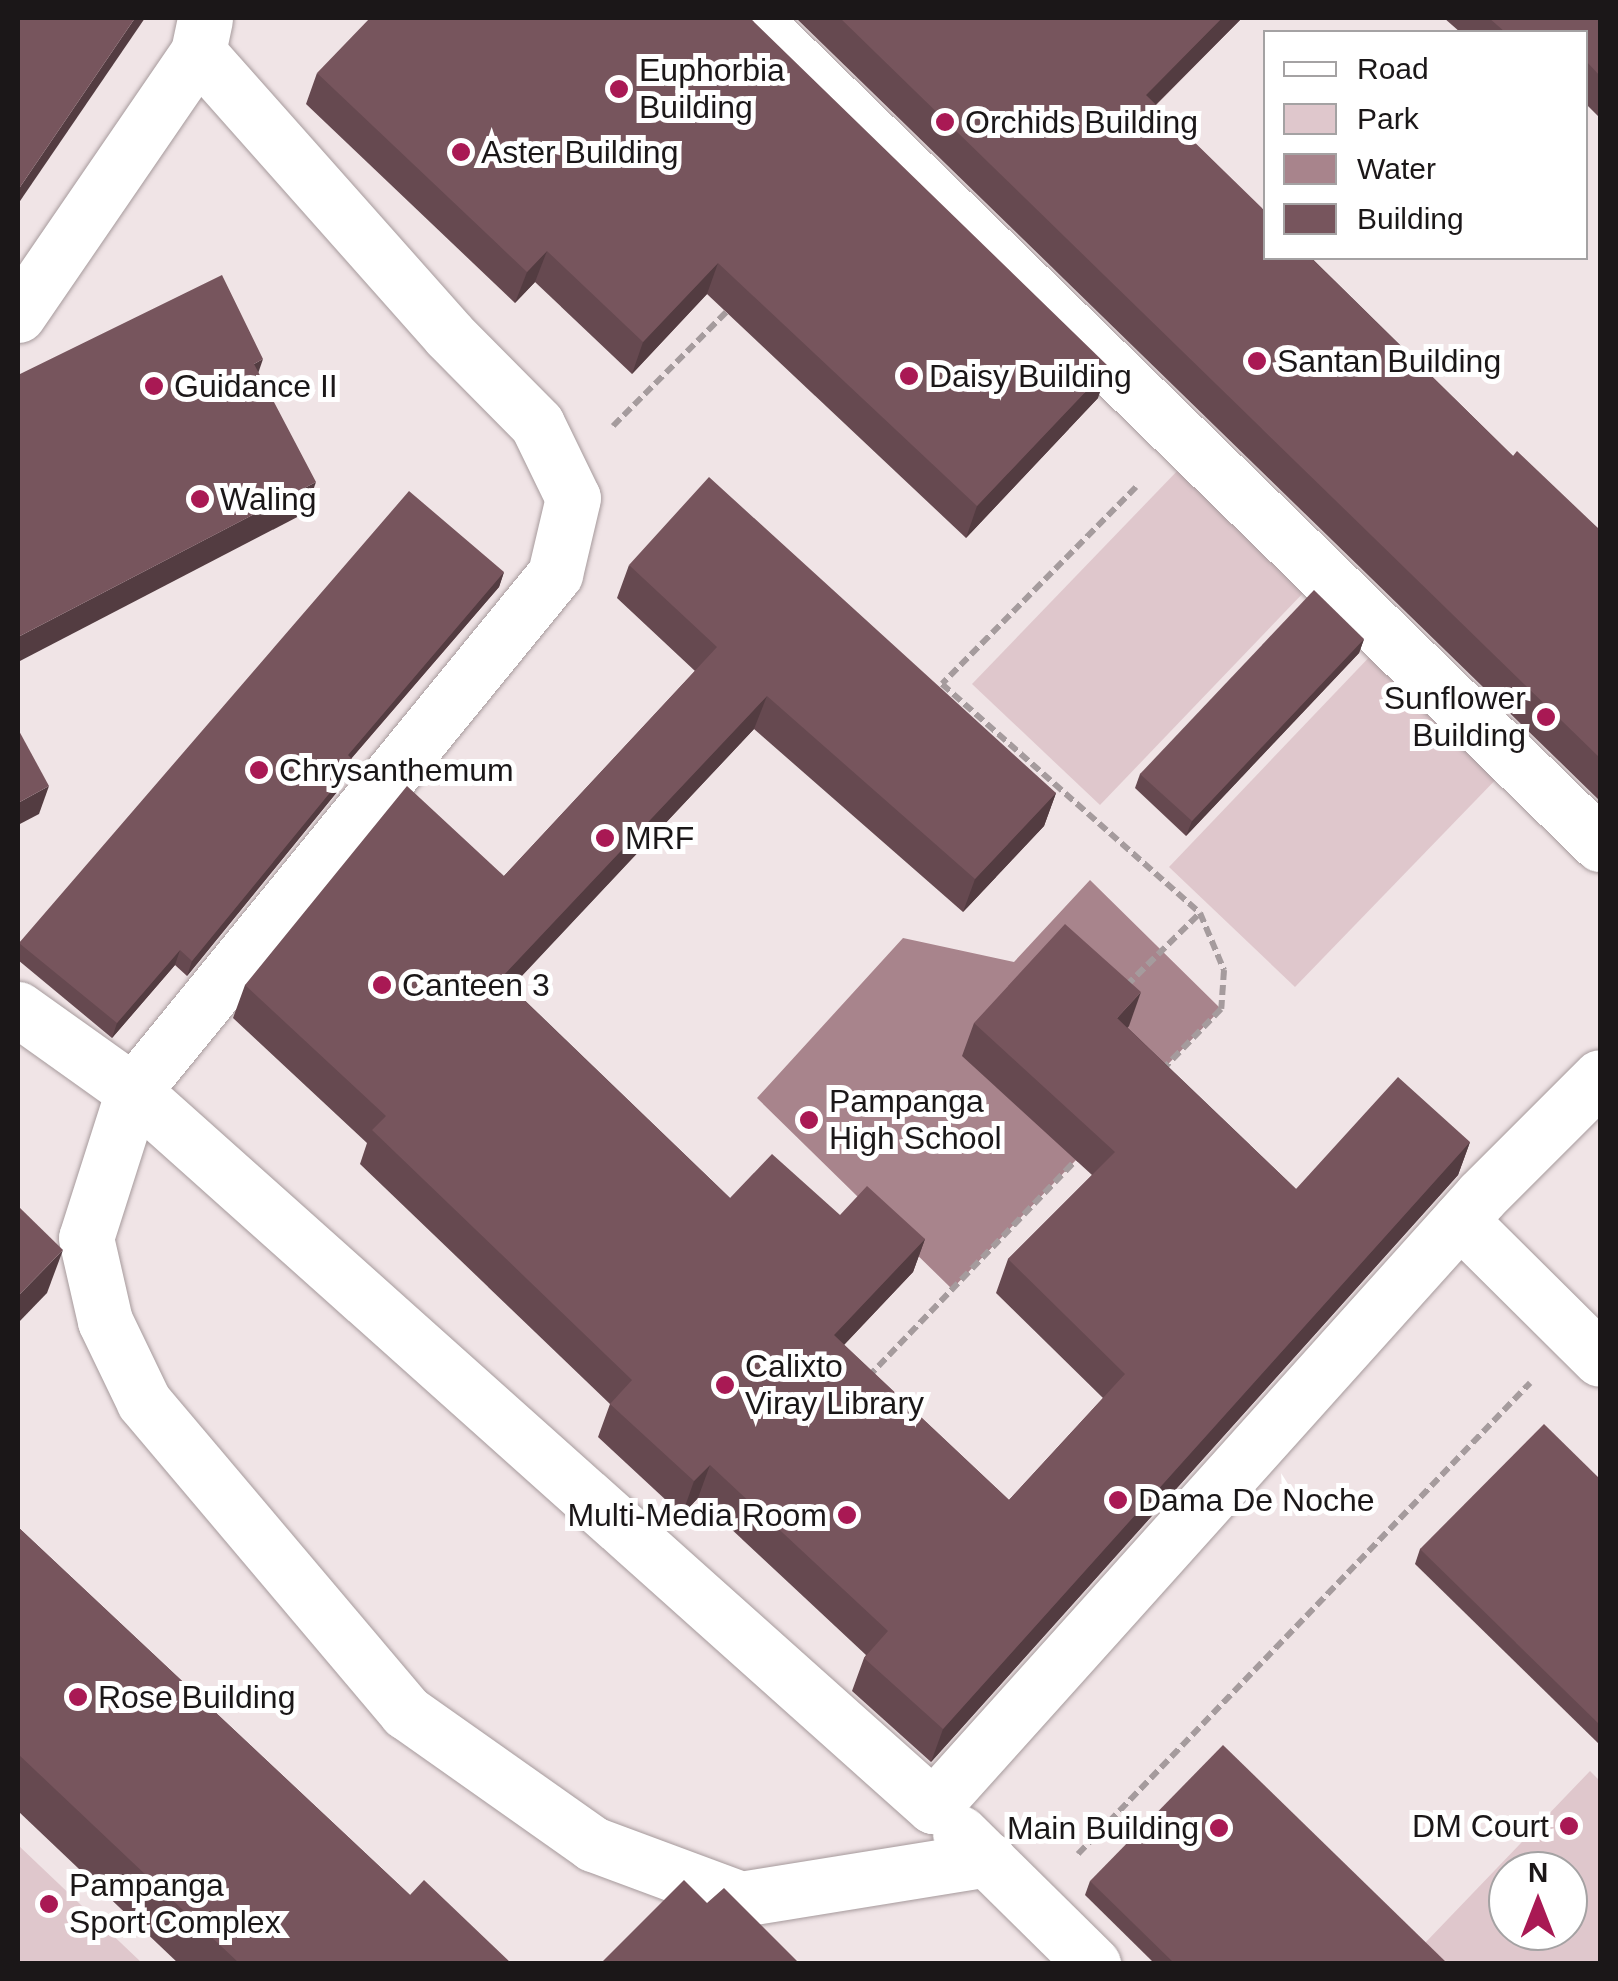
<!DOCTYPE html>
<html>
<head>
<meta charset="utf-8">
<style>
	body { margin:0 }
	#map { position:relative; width:1618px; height:1981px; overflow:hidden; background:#f0e4e6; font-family:Helvetica,sans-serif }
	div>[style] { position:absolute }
	.green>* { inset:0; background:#dfc7cc }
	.water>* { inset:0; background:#a8848c }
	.path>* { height:6px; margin-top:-3px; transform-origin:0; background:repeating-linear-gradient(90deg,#a59b9d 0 10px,transparent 0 15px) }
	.roads { filter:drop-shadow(0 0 2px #a69a9c) drop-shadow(0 0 2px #a69a9c) }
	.minor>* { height:55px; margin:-27.5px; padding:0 27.5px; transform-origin:27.5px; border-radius:27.5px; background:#fff }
	.wall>* { inset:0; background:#664950 }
	.shaded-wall>* { inset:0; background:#533c41 }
	.building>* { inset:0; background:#77555d }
	.dots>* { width:28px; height:28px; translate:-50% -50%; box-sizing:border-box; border:5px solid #fff; border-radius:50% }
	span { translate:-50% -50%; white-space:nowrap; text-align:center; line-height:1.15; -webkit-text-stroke:10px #fff; paint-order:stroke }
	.poi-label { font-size:32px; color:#1b1718 }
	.left { translate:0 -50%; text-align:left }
	.right { translate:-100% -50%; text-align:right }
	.frame { position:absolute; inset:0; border:20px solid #1b1718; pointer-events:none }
	.legend { position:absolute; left:1263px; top:30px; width:325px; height:230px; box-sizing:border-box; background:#fff; border:2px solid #a4a2a3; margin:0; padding:12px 18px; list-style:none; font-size:30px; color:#1b1718 }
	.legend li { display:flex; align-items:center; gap:20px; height:50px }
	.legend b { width:50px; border:2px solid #a4a2a3 }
	.north { position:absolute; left:1488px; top:1851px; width:100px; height:100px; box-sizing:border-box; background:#fff; border:2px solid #a4a2a3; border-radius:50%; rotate:0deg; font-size:28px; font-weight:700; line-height:40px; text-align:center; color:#1b1718 }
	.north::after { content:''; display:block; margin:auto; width:35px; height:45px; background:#a91954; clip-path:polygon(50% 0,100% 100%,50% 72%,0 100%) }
</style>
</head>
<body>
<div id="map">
	<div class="green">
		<i style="clip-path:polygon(1180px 468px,1307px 589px,1100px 805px,972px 684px)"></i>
		<i style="clip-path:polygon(1376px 650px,1504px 771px,1295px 987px,1169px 867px)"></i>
		<i style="clip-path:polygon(evenodd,1590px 1771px,1600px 1781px,1600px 1963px,1446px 1963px,1425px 1943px,1590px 1771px,1508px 1871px,1568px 1871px,1568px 1931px,1508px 1931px,1508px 1871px)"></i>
		<i style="clip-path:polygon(18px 1845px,142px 1963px,18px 1963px)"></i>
	</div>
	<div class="water">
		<i style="clip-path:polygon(1090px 880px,1221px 1009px,952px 1289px,757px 1098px,903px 938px,1014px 962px)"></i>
	</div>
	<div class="path">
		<i style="left:613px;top:426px;width:168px;rotate:-45.2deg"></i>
		<i style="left:1136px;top:487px;width:276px;rotate:134.6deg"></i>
		<i style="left:942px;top:684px;width:345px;rotate:41.6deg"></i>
		<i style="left:1200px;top:913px;width:62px;rotate:67.2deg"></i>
		<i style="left:1224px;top:970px;width:39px;rotate:94deg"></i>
		<i style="left:1221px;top:1009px;width:85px;rotate:134deg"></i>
		<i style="left:1126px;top:986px;width:104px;rotate:-44.6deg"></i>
		<i style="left:868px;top:1377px;width:308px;rotate:-46.2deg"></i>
		<i style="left:1078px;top:1854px;width:653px;rotate:-46.18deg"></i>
	</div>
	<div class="roads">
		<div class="minor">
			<i style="left:752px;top:18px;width:1184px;rotate:44.25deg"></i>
			<i style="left:198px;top:52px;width:378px;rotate:48.4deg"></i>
			<i style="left:449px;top:335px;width:125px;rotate:45.3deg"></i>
			<i style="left:537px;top:424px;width:82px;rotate:64.1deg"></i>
			<i style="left:573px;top:498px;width:78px;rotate:103.3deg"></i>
			<i style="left:555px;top:574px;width:667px;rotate:129.22deg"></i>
			<i style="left:133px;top:1091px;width:154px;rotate:107.7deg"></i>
			<i style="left:86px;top:1238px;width:85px;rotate:77.1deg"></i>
			<i style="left:105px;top:1321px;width:90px;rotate:64.3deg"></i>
			<i style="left:144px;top:1402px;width:406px;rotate:49.8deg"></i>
			<i style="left:406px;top:1712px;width:229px;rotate:35.2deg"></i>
			<i style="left:593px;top:1844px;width:158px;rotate:20.4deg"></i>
			<i style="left:741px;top:1899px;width:250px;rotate:-9.2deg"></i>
			<i style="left:18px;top:315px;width:319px;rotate:-55.6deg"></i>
			<i style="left:198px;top:52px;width:33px;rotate:-78deg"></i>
			<i style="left:18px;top:1009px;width:141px;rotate:35.5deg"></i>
			<i style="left:133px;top:1091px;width:1073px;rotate:41.79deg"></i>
			<i style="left:933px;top:1806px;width:820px;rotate:-48.06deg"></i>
			<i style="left:1481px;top:1196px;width:168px;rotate:-45deg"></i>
			<i style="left:1460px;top:1220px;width:197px;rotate:44.8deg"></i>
			<i style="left:960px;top:1833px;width:187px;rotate:44.6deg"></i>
		</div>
	</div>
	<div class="wall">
		<i style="clip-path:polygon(796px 18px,1242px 18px,1156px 105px,1513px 456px,1600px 530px,1600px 801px)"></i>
		<i style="clip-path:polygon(1444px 18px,1600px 18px,1600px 113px,1598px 116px,1586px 104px,1586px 32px,1460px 32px)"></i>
		<i style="clip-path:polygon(317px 73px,1098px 398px,966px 538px,707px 294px,632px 374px,535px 282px,515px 303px,306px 104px)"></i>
		<i style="clip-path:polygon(629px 565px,1056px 793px,1044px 826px,963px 912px,754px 729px,511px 987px,730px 1198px,840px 1215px,925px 1239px,913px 1272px,844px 1345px,1009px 1500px,1103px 1398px,996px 1293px,1008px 1259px,1092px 1175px,962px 1056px,974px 1023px,1129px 1026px,1127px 1027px,1296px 1189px,1470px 1142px,1458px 1175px,931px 1762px,852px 1691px,864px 1658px,866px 1655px,698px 1498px,682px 1515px,598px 1437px,610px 1404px,360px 1164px,367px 1143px,233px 1018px,245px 985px,504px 876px,695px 671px,617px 598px)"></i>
		<i style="clip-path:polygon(504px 572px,499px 587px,351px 759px,350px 776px,187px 976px,175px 965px,112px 1038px,18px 960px,19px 943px)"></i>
		<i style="clip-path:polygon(1364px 639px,1359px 653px,1186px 836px,1135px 788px,1140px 774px)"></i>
		<i style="clip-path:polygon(1600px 1479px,1600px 1745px,1415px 1564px,1420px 1549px)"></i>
		<i style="clip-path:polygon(18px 1527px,410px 1895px,512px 1964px,179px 1964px,18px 1811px)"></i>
		<i style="clip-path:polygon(1090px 1881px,1448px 1964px,1155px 1964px,1085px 1895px)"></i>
	</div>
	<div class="shaded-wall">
		<i style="clip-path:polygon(135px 18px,145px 18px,18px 204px,18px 190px)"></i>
		<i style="clip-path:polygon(1222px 18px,1242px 18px,1134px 126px,1146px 95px)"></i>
		<i style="clip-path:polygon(547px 251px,535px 282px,515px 303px,527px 272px)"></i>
		<i style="clip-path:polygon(718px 263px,707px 294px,632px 374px,643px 342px)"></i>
		<i style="clip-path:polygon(263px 359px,252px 391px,254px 364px)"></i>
		<i style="clip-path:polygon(1109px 367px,1098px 398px,966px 538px,977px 506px)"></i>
		<i style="clip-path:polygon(316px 482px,305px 513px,18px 662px,18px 637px)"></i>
		<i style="clip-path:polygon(504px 572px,499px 587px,342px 769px,348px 755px)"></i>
		<i style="clip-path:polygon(1364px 639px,1359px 653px,1186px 836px,1192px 821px)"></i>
		<i style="clip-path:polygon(767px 696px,754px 729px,489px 1011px,501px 978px)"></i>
		<i style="clip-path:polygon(355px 762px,350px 776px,187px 976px,192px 961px)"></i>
		<i style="clip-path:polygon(49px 786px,39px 814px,18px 825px,18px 803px)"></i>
		<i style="clip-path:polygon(1056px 793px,1044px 826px,963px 912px,975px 879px)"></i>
		<i style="clip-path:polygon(180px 950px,175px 965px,112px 1038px,117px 1023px)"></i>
		<i style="clip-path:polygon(1141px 992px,1129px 1026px,1105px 1051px,1117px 1018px)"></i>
		<i style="clip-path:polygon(1470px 1142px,1458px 1175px,931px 1762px,943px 1729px)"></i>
		<i style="clip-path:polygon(925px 1239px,913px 1272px,822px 1368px,834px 1335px)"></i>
		<i style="clip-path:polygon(63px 1250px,47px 1293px,18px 1323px,18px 1296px)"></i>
		<i style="clip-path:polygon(710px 1465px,698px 1498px,682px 1515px,694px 1481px)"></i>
	</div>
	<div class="building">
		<i style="clip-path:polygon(18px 18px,135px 18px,18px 190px)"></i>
		<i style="clip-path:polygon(370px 18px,750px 18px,1109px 367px,977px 506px,718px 263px,643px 342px,547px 251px,527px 272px,317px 73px)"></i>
		<i style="clip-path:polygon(840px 18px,1222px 18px,1146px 95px,1266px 212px,1266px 258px,1311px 258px,1513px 456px,1517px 451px,1600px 530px,1600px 758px)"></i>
		<i style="clip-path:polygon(1489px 18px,1600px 18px,1600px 76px,1586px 61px,1586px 32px,1505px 32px)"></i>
		<i style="clip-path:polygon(222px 275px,263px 359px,254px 364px,316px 482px,18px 637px,18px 375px)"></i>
		<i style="clip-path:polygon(709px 477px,1056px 793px,975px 879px,767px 696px,501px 978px,730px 1198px,772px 1154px,840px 1215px,867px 1186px,925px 1239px,834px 1335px,1009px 1500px,1125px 1374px,1008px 1259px,1115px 1152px,974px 1023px,1065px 924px,1141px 992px,1117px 1018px,1296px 1189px,1398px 1077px,1470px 1142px,943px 1729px,864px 1658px,888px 1631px,710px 1465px,694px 1481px,610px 1404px,632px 1380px,372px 1130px,386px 1116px,245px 985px,407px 786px,504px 876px,717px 647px,629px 565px)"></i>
		<i style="clip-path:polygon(409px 491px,504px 572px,348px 755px,355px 762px,192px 961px,180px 950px,117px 1023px,19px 943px)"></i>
		<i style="clip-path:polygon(1314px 590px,1364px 639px,1192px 821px,1140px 774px)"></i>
		<i style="clip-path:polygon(18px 729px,49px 786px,18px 803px)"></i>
		<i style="clip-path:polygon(18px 1206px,63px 1250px,18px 1296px)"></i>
		<i style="clip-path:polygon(1544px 1424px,1600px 1479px,1600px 1725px,1420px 1549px)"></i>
		<i style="clip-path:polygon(18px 1527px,410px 1895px,424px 1880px,512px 1964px,240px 1964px,18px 1754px)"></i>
		<i style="clip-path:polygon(1223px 1745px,1448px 1964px,1175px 1964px,1090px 1881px)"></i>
		<i style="clip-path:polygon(684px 1880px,707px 1903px,724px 1888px,800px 1964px,600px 1964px)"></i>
	</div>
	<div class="dots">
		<i style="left:619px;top:89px;background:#a91954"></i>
		<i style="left:945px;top:122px;background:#a91954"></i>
		<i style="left:461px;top:152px;background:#a91954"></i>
		<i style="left:1257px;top:361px;background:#a91954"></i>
		<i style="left:909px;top:376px;background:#a91954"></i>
		<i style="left:154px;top:386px;background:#a91954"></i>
		<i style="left:200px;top:499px;background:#a91954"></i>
		<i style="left:1546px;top:717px;background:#a91954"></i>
		<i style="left:259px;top:770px;background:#a91954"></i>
		<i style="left:605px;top:838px;background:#a91954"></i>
		<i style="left:382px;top:985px;background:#a91954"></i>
		<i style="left:809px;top:1120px;background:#a91954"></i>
		<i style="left:725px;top:1385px;background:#a91954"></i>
		<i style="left:1118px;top:1500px;background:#a91954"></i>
		<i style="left:847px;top:1515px;background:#a91954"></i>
		<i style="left:78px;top:1697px;background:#a91954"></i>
		<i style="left:1569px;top:1826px;background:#a91954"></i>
		<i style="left:1219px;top:1828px;background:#a91954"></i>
		<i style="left:49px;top:1904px;background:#a91954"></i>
	</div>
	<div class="poi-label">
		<span class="left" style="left:639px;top:89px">Euphorbia<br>Building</span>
		<span class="left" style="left:965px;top:122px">Orchids Building</span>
		<span class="left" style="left:481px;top:152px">Aster Building</span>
		<span class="left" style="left:1277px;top:361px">Santan Building</span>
		<span class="left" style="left:929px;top:376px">Daisy Building</span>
		<span class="left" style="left:174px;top:386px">Guidance II</span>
		<span class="left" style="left:220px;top:499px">Waling</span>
		<span class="right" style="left:1526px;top:717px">Sunflower<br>Building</span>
		<span class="left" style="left:279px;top:770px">Chrysanthemum</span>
		<span class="left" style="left:625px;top:838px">MRF</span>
		<span class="left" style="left:402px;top:985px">Canteen 3</span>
		<span class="left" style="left:829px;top:1120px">Pampanga<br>High School</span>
		<span class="left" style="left:745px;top:1385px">Calixto<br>Viray Library</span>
		<span class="left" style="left:1138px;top:1500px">Dama De Noche</span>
		<span class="right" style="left:827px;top:1515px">Multi-Media Room</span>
		<span class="left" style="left:98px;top:1697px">Rose Building</span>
		<span class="right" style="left:1549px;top:1826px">DM Court</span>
		<span class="right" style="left:1199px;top:1828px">Main Building</span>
		<span class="left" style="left:69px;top:1904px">Pampanga<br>Sport Complex</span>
	</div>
	<div class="frame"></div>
	<ul class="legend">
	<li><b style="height:12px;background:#fff"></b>Road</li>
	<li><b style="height:28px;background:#dfc7cc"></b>Park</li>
	<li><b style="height:28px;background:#a8848c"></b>Water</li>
	<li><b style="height:28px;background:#77555d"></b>Building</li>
	</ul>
	<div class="north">N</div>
</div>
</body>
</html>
